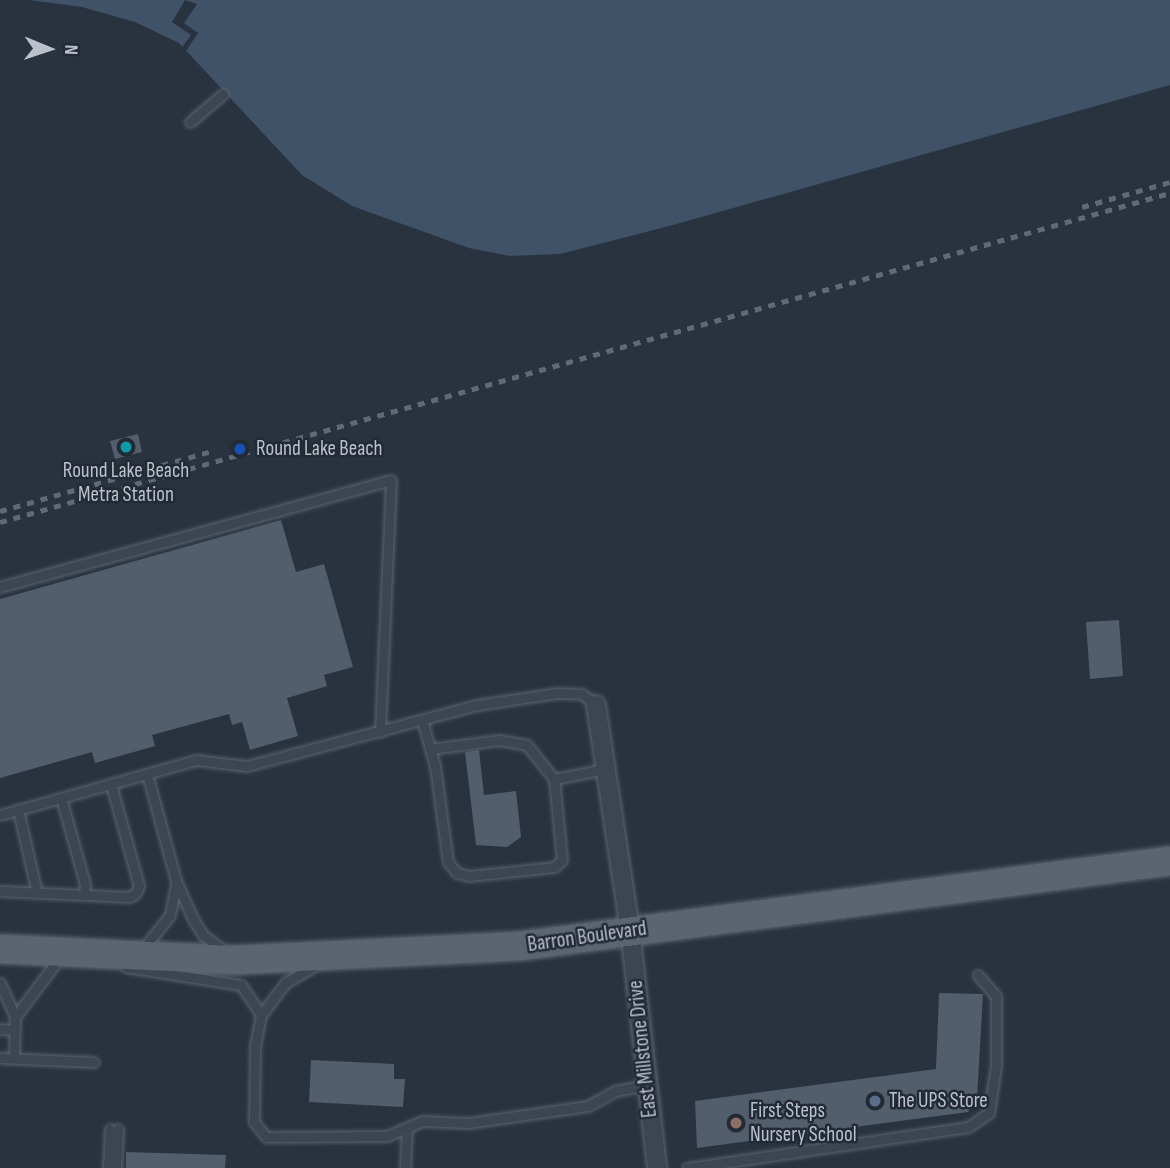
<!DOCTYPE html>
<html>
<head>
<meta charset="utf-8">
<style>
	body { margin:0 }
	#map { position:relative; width:1170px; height:1168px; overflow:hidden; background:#293340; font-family:"Sofia Sans Condensed",sans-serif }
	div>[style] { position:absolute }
	.water>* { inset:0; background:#405268 }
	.pier>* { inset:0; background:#293340 }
	.building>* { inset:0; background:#525e6b }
	.roads { filter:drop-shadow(0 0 2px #5b636e) drop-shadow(0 0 2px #5b636e) }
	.lane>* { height:9px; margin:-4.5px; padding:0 4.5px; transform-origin:4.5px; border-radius:4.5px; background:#3d4550 }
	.street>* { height:18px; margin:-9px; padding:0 9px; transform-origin:9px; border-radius:9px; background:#3d4550 }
	.primary>* { height:28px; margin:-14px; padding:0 14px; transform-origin:14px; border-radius:14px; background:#5b6470 }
	.rail>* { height:4.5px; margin-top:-2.25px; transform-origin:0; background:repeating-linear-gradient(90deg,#5f6a77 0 7px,transparent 0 14px) }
	.dots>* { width:19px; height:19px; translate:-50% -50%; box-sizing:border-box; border:4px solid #222a36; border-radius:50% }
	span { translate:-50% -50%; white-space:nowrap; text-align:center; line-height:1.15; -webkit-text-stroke:5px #222a36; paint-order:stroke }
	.poi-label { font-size:21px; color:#bac1ca }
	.left { translate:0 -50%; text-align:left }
	.street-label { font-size:21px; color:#bac1ca }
	.north { position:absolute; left:14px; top:14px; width:70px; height:70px; -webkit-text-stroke:5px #222a36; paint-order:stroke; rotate:92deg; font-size:19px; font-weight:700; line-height:28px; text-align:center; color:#bac1ca }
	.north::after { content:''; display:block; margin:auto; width:24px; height:32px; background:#bac1ca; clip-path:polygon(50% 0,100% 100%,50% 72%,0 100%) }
</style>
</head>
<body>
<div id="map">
	<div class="water">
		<i style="clip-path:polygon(29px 0,1170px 0,1170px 85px,673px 225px,560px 254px,510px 256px,469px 248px,352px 206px,302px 175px,179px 43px,135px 22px,82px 7px)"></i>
	</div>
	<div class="pier">
		<i style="clip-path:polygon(185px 0,197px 4px,184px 23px,198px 33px,184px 54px,180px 50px,191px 35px,172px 22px)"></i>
	</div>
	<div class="building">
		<i style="clip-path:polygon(138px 434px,142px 452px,115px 459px,110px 441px)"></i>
		<i style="clip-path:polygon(281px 520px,296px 572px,324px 564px,353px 667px,324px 675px,327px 686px,287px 698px,298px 736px,250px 750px,242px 722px,232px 725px,229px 714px,152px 735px,155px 746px,95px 763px,92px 752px,0 778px,0 599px)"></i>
		<i style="clip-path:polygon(1119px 620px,1123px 676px,1090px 679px,1086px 622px)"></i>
		<i style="clip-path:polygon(479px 750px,484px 795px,516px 791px,521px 837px,507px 847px,476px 845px,465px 752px)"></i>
		<i style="clip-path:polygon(939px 993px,983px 994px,977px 1098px,968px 1112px,697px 1148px,695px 1101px,936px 1069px)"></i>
		<i style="clip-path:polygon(311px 1060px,394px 1064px,394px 1079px,405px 1079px,403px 1107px,309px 1102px)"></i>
		<i style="clip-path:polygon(126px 1152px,226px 1155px,225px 1168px,126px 1168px)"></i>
	</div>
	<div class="roads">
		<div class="lane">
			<i style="left:190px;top:122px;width:43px;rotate:-40.3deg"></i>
			<i style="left:0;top:587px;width:405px;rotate:-15.3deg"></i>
			<i style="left:391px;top:480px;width:252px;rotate:92.5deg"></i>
			<i style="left:422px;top:720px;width:48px;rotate:74.2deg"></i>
			<i style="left:435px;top:766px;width:97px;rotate:82.3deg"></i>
			<i style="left:448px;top:862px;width:14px;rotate:51deg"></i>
			<i style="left:457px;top:873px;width:12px;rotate:14deg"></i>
			<i style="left:469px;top:876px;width:85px;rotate:-6deg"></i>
			<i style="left:554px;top:867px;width:11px;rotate:-41deg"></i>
			<i style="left:562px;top:860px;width:81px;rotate:-95.6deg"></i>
			<i style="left:554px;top:779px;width:43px;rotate:-128.5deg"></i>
			<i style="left:527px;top:745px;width:28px;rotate:-170deg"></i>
			<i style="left:499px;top:740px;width:69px;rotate:172.5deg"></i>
			<i style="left:147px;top:774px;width:111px;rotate:74.8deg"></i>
			<i style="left:176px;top:881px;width:42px;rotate:65.9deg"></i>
			<i style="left:193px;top:919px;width:19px;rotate:58deg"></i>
			<i style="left:203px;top:935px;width:26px;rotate:37deg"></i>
			<i style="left:554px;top:779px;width:52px;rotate:-11.1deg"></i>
			<i style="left:61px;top:798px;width:89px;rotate:74.4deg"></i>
			<i style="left:85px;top:884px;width:11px;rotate:95deg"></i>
			<i style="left:18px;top:810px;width:85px;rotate:77.1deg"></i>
			<i style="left:0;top:815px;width:204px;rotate:-15.7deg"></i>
			<i style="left:196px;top:760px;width:51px;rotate:6.7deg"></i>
			<i style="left:247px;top:766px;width:238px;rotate:-14.9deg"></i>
			<i style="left:477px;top:705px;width:81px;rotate:-8.5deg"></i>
			<i style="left:557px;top:693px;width:25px;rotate:2deg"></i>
			<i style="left:582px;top:694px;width:18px;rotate:38deg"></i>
			<i style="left:0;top:891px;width:130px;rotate:2.6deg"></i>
			<i style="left:130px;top:897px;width:7px;rotate:-34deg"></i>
			<i style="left:136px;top:893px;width:8px;rotate:-67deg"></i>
			<i style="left:139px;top:886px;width:106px;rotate:-105.4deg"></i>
			<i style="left:143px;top:949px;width:43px;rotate:-51.5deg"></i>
			<i style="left:170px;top:915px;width:33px;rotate:-79deg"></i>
			<i style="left:316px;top:965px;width:34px;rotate:150deg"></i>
			<i style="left:286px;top:982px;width:41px;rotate:127.1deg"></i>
			<i style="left:261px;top:1015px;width:33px;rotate:101deg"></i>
			<i style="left:255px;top:1047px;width:75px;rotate:90.8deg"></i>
			<i style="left:254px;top:1122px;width:19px;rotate:51deg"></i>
			<i style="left:266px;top:1137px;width:121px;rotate:-0.5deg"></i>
			<i style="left:387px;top:1136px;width:39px;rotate:-23deg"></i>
			<i style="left:423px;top:1121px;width:45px;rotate:2.5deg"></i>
			<i style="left:468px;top:1123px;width:121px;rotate:-8.1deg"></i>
			<i style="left:588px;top:1106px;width:31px;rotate:-29deg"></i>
			<i style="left:615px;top:1091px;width:33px;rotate:-11deg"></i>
			<i style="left:126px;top:967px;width:116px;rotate:8.9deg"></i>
			<i style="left:241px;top:985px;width:36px;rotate:56deg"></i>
			<i style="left:0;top:983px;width:37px;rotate:66deg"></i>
			<i style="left:15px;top:1017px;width:41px;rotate:91.4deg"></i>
			<i style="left:15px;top:1017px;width:75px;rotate:-53.1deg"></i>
			<i style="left:0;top:1029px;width:14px;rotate:4deg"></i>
			<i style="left:0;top:1058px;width:94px;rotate:2.4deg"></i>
			<i style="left:108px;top:1168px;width:39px;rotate:-87deg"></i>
			<i style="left:116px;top:1168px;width:39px;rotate:-87deg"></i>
			<i style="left:405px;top:1168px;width:40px;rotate:-87.1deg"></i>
			<i style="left:687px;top:1168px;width:284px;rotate:-8.3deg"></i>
			<i style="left:968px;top:1127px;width:25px;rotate:-34deg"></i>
			<i style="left:989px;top:1113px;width:49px;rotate:-81.7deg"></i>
			<i style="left:996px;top:1065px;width:69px;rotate:-90deg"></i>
			<i style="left:996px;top:996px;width:28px;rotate:-131deg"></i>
		</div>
		<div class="street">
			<i style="left:596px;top:705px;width:228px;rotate:81.4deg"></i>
			<i style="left:630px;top:930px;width:240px;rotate:83.5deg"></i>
		</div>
		<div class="primary">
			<i style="left:0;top:949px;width:236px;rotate:2.7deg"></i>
			<i style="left:236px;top:960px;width:284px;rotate:-2.8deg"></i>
			<i style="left:520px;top:946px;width:656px;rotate:-7.45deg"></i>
		</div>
	</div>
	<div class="rail">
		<i style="left:1082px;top:207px;width:91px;rotate:-15.9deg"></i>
		<i style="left:0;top:511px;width:217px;rotate:-15.8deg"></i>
		<i style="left:0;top:522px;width:1215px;rotate:-15.71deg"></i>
	</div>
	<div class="dots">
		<i style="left:126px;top:447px;background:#0f9aa8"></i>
		<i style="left:240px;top:449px;background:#1a4fb4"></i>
		<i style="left:875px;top:1101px;background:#5c6f8a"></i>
		<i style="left:736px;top:1123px;background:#8d6e63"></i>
	</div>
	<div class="poi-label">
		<span class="left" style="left:256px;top:449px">Round Lake Beach</span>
		<span style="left:126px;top:483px">Round Lake Beach<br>Metra Station</span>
		<span class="left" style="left:889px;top:1101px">The UPS Store</span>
		<span class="left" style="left:750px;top:1123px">First Steps<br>Nursery School</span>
	</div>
	<div class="street-label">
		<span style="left:587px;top:937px;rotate:-8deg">Barron Boulevard</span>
		<span style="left:643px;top:1049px;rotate:-96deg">East Millstone Drive</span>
	</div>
	<div class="north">N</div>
</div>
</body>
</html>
